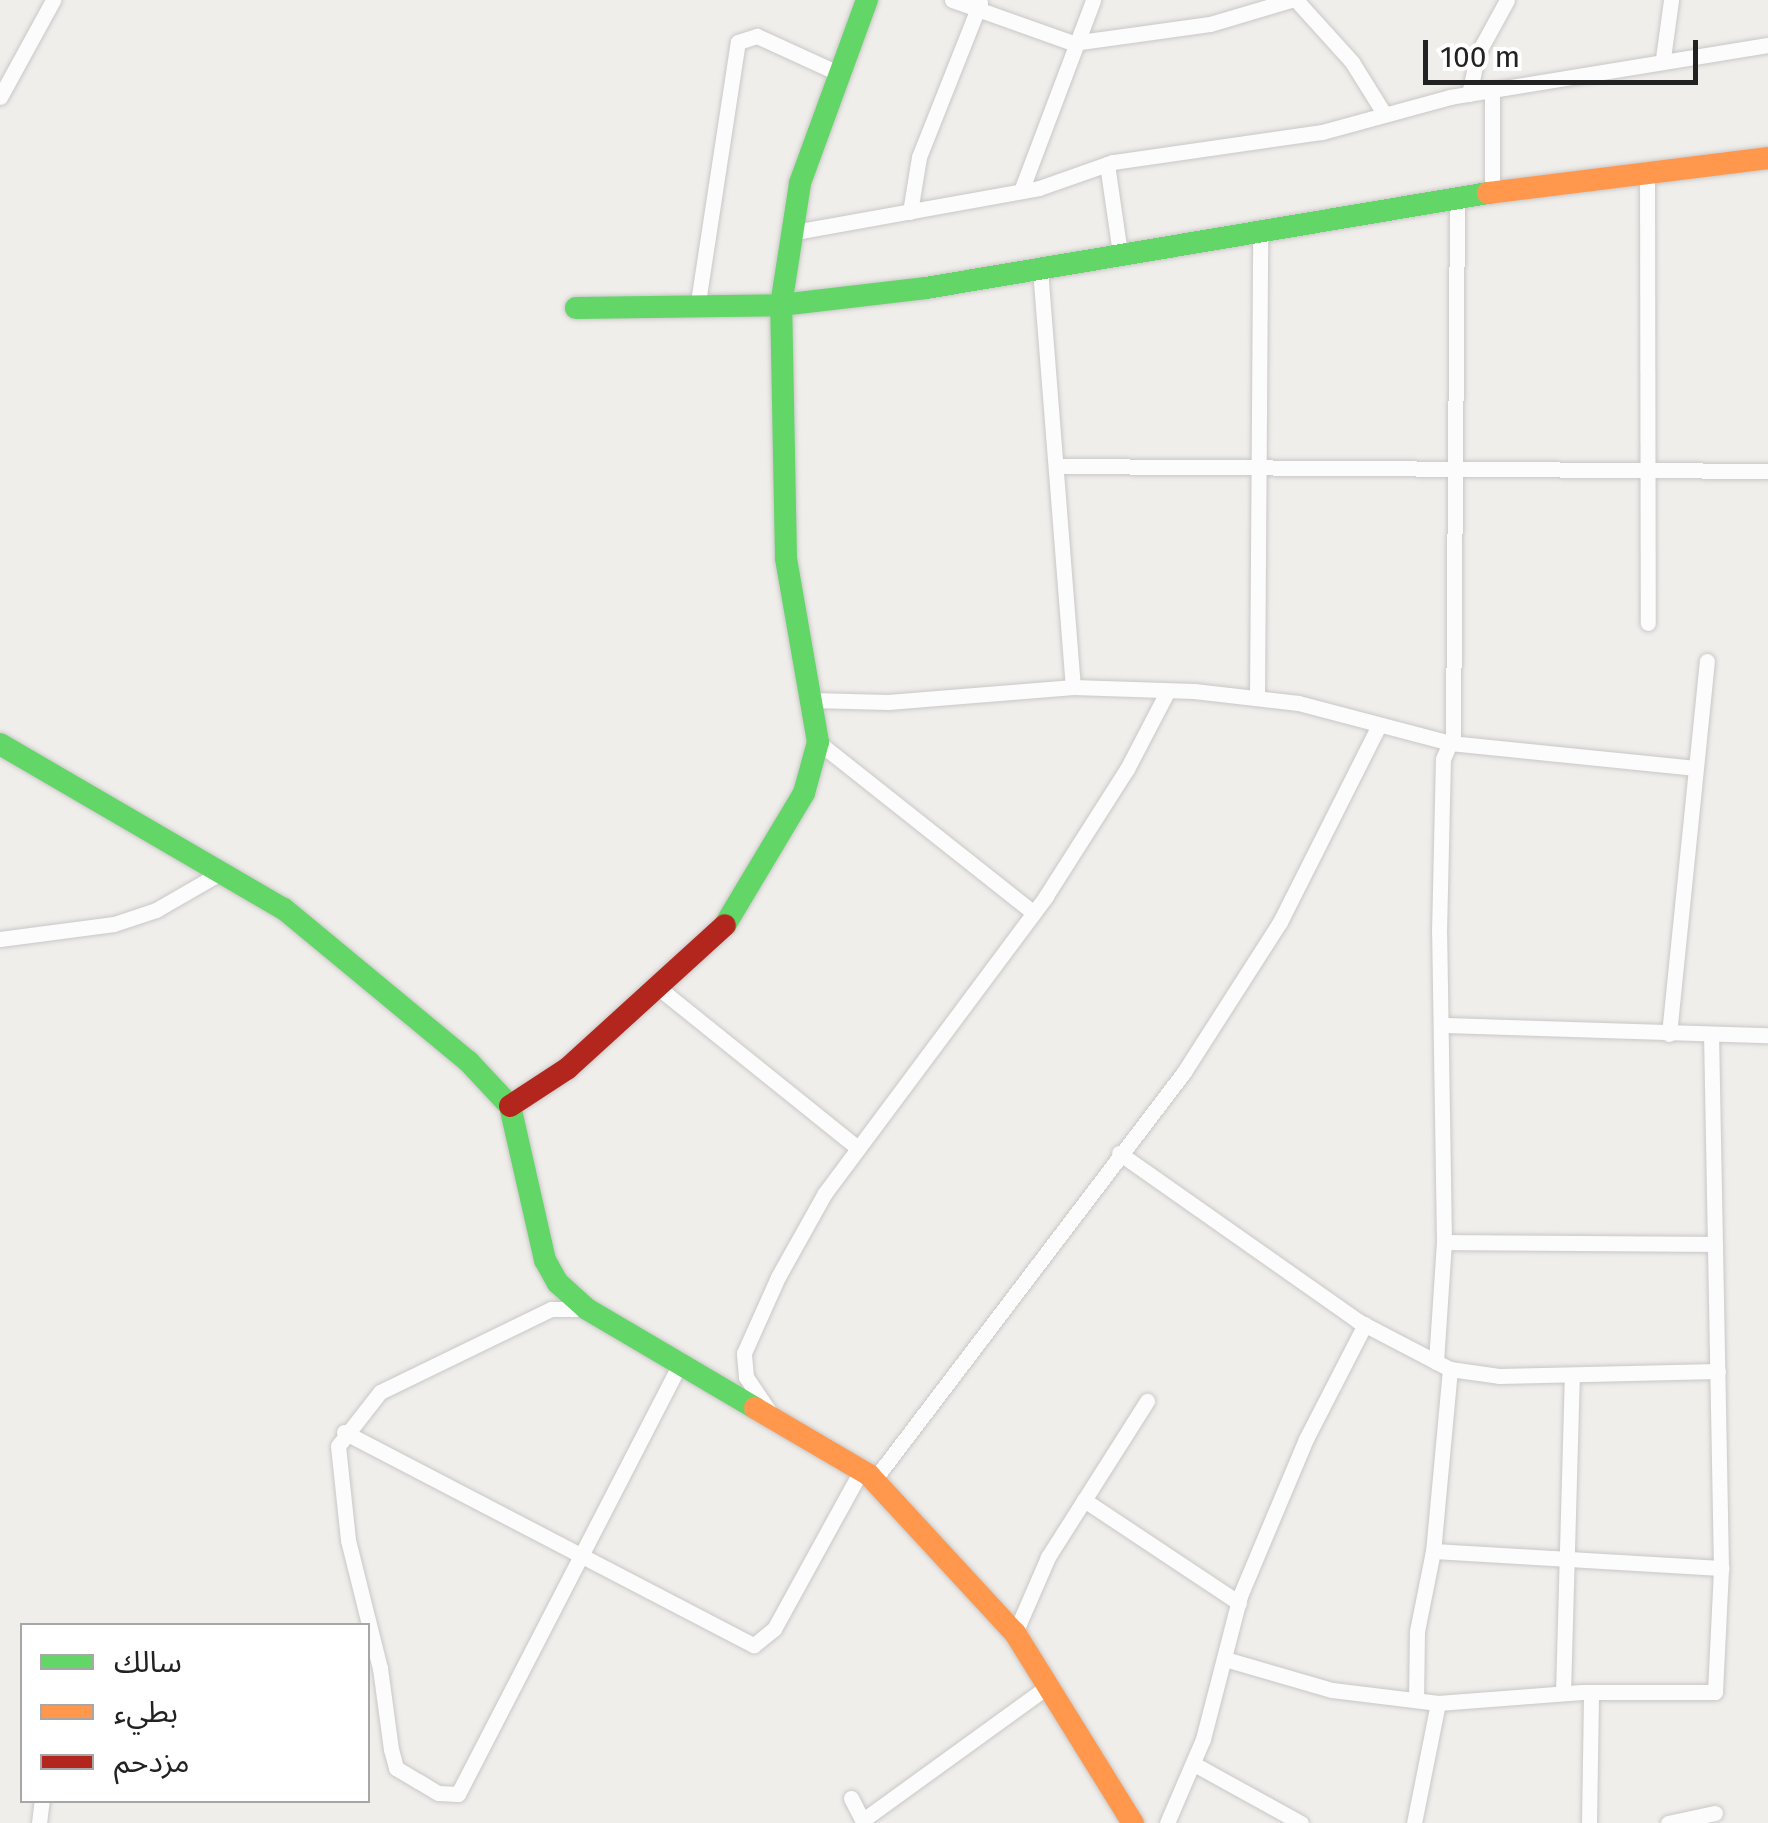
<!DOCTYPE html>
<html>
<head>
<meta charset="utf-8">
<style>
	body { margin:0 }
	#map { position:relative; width:1768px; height:1823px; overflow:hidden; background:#f0eeeb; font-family:"Fira Sans","Noto Sans Arabic",sans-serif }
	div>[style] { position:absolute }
	.roads { filter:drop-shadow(0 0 2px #c9c8c7) drop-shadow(0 0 2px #c9c8c7) }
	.street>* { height:15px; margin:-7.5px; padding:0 7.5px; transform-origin:7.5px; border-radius:7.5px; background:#fdfcfc }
	.fast>* { height:22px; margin:-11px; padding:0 11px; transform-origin:11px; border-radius:11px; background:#63d668 }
	.slow>* { height:22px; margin:-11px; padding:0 11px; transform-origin:11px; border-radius:11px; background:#ff974d }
	.jam>* { height:22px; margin:-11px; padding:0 11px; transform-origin:11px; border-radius:11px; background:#b3261e }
	span { translate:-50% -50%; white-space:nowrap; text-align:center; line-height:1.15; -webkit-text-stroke:8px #fff; paint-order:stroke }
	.legend { position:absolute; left:20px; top:1623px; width:350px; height:180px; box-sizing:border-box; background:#fff; border:2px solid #a7a7a7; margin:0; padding:12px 18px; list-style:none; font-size:30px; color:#222 }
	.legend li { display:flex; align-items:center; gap:20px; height:50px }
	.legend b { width:50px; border:2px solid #a7a7a7 }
	.scale { position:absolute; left:1423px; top:40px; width:275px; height:45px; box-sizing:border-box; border:5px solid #222; border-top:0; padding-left:12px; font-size:30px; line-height:35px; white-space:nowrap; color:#222; -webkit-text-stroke:8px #fff; paint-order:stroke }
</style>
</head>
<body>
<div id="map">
	<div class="roads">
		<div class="street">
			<i style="left:952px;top:0;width:128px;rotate:19.6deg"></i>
			<i style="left:1073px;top:43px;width:138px;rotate:-7.9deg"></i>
			<i style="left:1210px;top:24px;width:84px;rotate:-16.5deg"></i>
			<i style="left:1296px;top:0;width:84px;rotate:47.9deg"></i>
			<i style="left:1352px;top:62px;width:62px;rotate:58.1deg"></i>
			<i style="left:1663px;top:58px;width:59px;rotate:-82.1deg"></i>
			<i style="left:1469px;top:94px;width:42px;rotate:-77.6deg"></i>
			<i style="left:1478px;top:53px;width:60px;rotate:-61.3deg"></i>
			<i style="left:0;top:97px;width:111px;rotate:-61.3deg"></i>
			<i style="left:1107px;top:164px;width:90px;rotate:81.7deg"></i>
			<i style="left:1647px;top:169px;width:454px;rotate:89.9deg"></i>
			<i style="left:1021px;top:191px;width:204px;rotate:-69.3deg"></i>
			<i style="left:1492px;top:192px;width:102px;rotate:-90deg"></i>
			<i style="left:910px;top:212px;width:56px;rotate:-80.7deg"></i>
			<i style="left:919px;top:157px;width:166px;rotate:-68.4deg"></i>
			<i style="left:795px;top:232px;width:248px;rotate:-10.2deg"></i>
			<i style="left:1039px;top:188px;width:78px;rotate:-19.4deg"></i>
			<i style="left:1113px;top:162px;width:211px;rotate:-8.2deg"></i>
			<i style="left:1322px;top:132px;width:133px;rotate:-15.3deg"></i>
			<i style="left:1450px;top:97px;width:322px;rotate:-9.3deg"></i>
			<i style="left:1040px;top:269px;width:419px;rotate:85.5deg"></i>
			<i style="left:698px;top:302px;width:263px;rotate:-81.3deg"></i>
			<i style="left:738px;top:42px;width:20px;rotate:-18deg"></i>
			<i style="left:757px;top:36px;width:89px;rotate:24.6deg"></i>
			<i style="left:1056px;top:466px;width:712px;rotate:0.4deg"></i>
			<i style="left:1257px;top:698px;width:464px;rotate:-89.6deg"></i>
			<i style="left:812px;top:700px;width:76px;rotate:1.5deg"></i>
			<i style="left:888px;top:702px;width:186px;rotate:-4.6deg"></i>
			<i style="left:1073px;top:687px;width:121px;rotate:1.9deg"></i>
			<i style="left:1194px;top:691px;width:105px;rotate:6.6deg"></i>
			<i style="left:1298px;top:703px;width:157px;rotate:14.7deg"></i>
			<i style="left:1450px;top:743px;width:247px;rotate:5.8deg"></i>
			<i style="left:818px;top:742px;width:275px;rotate:38.4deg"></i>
			<i style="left:0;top:939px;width:115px;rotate:-7.5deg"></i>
			<i style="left:114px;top:924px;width:44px;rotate:-18.4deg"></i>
			<i style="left:156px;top:910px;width:76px;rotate:-29.9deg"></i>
			<i style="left:660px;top:989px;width:254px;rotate:38.8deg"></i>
			<i style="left:1445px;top:1025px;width:323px;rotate:1.8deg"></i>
			<i style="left:1669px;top:1034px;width:375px;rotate:-84.2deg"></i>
			<i style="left:1119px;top:1153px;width:292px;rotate:35.1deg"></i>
			<i style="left:1358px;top:1321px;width:104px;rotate:27.6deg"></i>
			<i style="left:1450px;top:1369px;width:183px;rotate:95.3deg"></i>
			<i style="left:1433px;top:1551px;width:82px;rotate:101.3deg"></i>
			<i style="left:1417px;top:1631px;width:69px;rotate:90.8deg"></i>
			<i style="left:1444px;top:1242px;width:271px;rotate:0.4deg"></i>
			<i style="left:587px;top:1309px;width:36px;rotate:180deg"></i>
			<i style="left:551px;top:1309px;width:190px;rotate:154.1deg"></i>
			<i style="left:380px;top:1392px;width:68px;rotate:127.9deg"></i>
			<i style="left:338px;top:1446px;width:95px;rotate:83.9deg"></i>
			<i style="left:348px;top:1540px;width:132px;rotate:76deg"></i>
			<i style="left:380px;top:1668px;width:82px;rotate:82.3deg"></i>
			<i style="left:391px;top:1749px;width:20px;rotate:75deg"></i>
			<i style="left:396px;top:1768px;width:26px;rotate:31deg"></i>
			<i style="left:418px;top:1781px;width:23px;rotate:31deg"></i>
			<i style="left:438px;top:1793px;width:20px;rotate:3deg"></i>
			<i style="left:458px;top:1794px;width:484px;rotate:-62.7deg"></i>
			<i style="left:1436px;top:1362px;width:120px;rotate:-86.2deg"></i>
			<i style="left:1444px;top:1242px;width:309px;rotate:-90.9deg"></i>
			<i style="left:1439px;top:933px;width:174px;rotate:-88.7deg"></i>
			<i style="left:1443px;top:759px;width:25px;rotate:-67deg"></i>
			<i style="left:1453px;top:736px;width:537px;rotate:-89.57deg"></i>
			<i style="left:1450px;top:1369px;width:49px;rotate:8.1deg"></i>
			<i style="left:1499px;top:1376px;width:219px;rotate:-1.3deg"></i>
			<i style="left:771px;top:1414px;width:45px;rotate:-124deg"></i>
			<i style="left:746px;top:1377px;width:24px;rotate:-95deg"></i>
			<i style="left:744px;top:1353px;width:83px;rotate:-65.9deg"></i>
			<i style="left:778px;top:1277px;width:96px;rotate:-60.8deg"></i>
			<i style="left:825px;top:1193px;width:370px;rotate:-53.3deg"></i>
			<i style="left:1046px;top:896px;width:151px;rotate:-57.5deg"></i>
			<i style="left:1127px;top:769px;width:87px;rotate:-62.5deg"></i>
			<i style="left:344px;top:1432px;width:462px;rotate:27.5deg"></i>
			<i style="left:754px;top:1645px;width:26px;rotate:-39deg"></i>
			<i style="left:774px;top:1629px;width:180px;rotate:-61.2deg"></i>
			<i style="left:874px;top:1480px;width:512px;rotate:-52.77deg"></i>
			<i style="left:1184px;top:1072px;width:178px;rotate:-57.4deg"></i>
			<i style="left:1280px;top:922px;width:218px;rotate:-63.3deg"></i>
			<i style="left:1084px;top:1500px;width:186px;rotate:33.6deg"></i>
			<i style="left:1433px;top:1551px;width:289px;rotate:3.4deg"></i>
			<i style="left:1015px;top:1633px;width:83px;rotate:-66.5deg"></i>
			<i style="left:1048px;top:1557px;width:185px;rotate:-57.6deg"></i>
			<i style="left:1225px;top:1659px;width:111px;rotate:16.2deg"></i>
			<i style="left:1332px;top:1690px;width:107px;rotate:7deg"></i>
			<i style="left:1438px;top:1703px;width:144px;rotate:-4.4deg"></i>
			<i style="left:1582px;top:1692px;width:133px"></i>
			<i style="left:1715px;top:1692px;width:124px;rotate:-87.2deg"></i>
			<i style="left:1721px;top:1568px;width:534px;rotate:-91.07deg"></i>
			<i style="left:1563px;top:1693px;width:317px;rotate:-88.4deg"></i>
			<i style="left:1194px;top:1764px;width:122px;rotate:28.9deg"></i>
			<i style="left:851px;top:1798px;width:28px;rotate:63deg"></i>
			<i style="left:863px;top:1820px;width:228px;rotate:-35.9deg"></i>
			<i style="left:39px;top:1823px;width:23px;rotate:-83deg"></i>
			<i style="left:1167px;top:1823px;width:91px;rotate:-66.8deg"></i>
			<i style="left:1203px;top:1739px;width:148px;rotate:-75.5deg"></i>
			<i style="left:1240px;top:1596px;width:170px;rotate:-67.2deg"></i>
			<i style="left:1306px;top:1439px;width:129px;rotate:-62.8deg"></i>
			<i style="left:1414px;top:1823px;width:122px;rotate:-78.7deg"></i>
			<i style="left:1589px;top:1823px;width:131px;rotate:-89.1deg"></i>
			<i style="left:1668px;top:1823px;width:48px;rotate:-12deg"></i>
		</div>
		<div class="fast">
			<i style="left:576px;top:308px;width:205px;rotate:-0.8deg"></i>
			<i style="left:781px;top:305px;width:146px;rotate:-6.7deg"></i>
			<i style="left:926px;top:288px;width:570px;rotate:-9.59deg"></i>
			<i style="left:0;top:744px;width:328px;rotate:30.2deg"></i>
			<i style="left:284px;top:909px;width:239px;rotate:39.6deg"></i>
			<i style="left:468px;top:1061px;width:62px;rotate:47deg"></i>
			<i style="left:510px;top:1106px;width:158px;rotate:77.2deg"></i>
			<i style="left:545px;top:1260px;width:26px;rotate:61deg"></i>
			<i style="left:558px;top:1283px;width:39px;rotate:42deg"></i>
			<i style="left:587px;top:1309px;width:195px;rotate:30.5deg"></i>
			<i style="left:725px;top:925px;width:154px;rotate:-59.1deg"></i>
			<i style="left:804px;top:793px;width:53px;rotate:-74.6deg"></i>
			<i style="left:818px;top:742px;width:187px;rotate:-99.9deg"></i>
			<i style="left:786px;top:558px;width:253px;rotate:-91.1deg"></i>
			<i style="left:781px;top:305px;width:123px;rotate:-81.1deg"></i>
			<i style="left:800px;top:183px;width:195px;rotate:-69.9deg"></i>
		</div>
		<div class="slow">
			<i style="left:1488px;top:193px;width:282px;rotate:-7.1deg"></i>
			<i style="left:755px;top:1408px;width:132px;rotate:30.4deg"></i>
			<i style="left:869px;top:1475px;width:215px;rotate:47.3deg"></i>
			<i style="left:1015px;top:1633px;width:224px;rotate:58.2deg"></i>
		</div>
		<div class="jam">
			<i style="left:510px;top:1106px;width:69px;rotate:-33.2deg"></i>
			<i style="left:568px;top:1068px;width:212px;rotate:-42.3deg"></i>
		</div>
	</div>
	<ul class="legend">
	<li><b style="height:12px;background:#63d668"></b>سالك</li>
	<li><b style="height:12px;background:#ff974d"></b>بطيء</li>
	<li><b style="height:12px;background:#b3261e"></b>مزدحم</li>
	</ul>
	<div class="scale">100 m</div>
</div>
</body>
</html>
